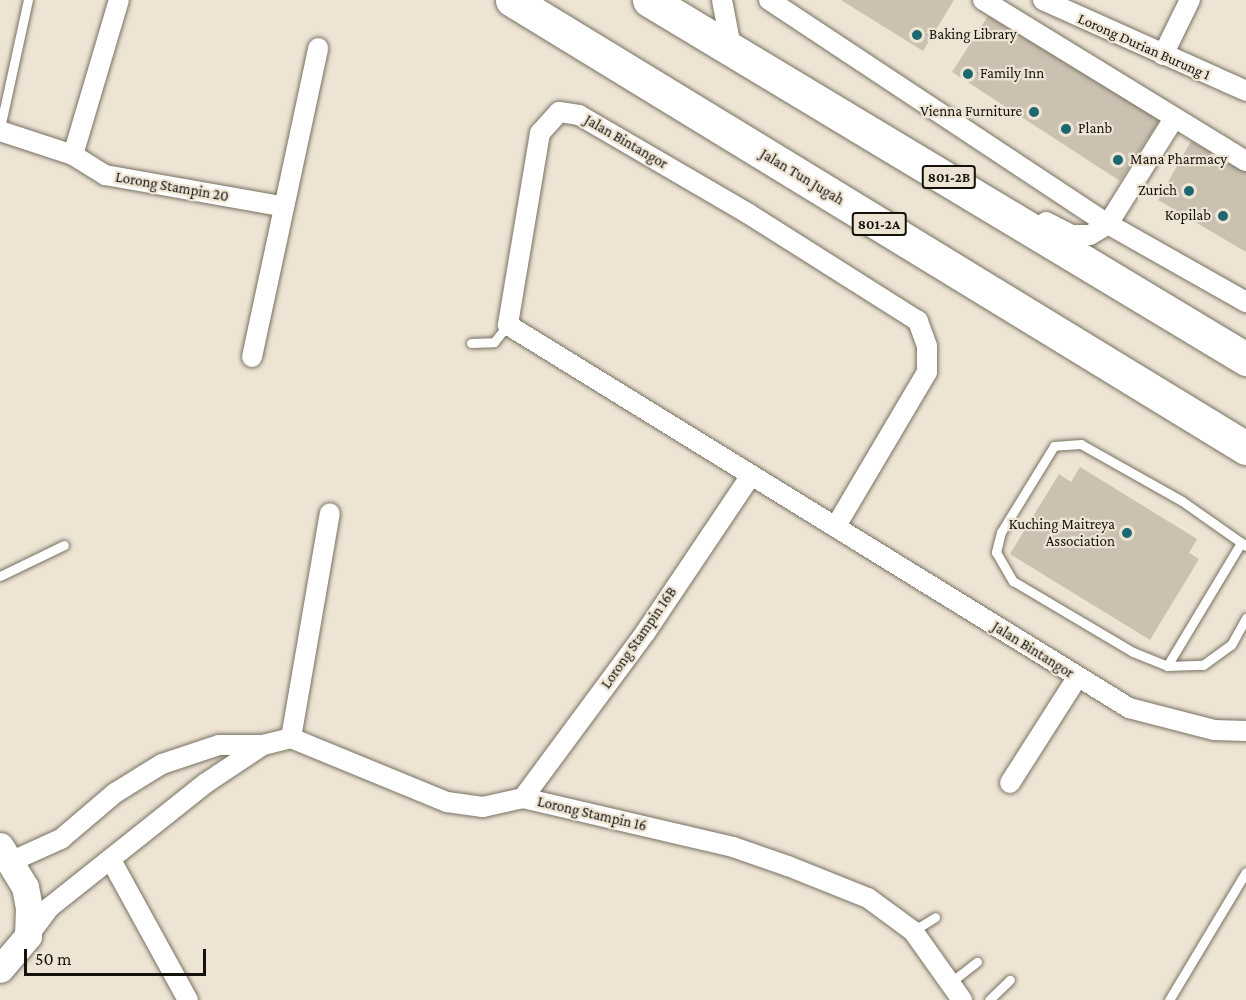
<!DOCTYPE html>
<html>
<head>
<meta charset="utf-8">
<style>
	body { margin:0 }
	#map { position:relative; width:1246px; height:1000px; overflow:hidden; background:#ede4d4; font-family:"Crimson Pro",serif }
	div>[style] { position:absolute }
	.building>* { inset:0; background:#cac1b1 }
	.roads { filter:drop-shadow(0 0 2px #787162) drop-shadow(0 0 2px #787162) }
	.lane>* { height:9px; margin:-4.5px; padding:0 4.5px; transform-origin:4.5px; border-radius:4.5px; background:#fff }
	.street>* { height:20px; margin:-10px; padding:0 10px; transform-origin:10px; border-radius:10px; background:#fff }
	.secondary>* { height:27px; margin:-13.5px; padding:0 13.5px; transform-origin:13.5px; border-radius:13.5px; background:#fff }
	.highway>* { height:33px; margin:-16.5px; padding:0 16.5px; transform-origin:16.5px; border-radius:16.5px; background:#fff }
	.dots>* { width:16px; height:16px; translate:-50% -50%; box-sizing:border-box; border:3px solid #ede4d4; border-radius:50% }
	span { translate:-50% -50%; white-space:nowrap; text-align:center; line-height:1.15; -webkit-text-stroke:4.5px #ede4d4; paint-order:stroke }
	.shield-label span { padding:2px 4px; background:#ede4d4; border:2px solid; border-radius:4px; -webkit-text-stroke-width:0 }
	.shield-label { font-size:14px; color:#15120d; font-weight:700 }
	.poi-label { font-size:15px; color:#15120d }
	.left { translate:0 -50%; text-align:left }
	.right { translate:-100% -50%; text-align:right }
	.street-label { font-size:15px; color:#15120d }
	.scale { position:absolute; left:24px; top:949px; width:182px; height:27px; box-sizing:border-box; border:3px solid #15120d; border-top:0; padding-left:8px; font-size:18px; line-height:21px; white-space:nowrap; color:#15120d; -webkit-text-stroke:4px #ede4d4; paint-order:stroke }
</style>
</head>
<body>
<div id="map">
	<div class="building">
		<i style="clip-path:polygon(841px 0,954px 0,923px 51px)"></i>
		<i style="clip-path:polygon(988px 16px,1160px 120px,1120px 181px,952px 72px)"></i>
		<i style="clip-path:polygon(1191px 141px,1246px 171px,1246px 252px,1158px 200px)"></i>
		<i style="clip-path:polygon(1080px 467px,1197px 539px,1189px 553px,1199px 559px,1150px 640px,1010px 554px,1059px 474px,1071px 482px)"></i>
	</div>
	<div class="roads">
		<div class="lane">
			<i style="left:0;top:128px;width:131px;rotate:-77.7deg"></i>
			<i style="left:471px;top:343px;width:23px;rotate:-2deg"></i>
			<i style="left:494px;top:342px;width:22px;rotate:-51deg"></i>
			<i style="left:1246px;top:546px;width:78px;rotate:-144.9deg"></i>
			<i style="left:1182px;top:501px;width:116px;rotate:-150.6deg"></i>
			<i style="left:1081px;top:444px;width:27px;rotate:176deg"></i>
			<i style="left:1054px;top:446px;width:101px;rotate:121.6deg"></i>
			<i style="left:1001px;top:532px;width:21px;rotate:104deg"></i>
			<i style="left:996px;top:552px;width:34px;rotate:60deg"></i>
			<i style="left:1013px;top:581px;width:139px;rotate:30.6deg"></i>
			<i style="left:1133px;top:652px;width:37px;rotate:22deg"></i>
			<i style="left:1167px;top:666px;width:36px;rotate:-2deg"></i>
			<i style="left:1203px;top:665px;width:34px;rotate:-36deg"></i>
			<i style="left:1231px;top:645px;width:31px;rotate:-61deg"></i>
			<i style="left:0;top:576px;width:71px;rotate:-25.8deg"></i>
			<i style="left:1167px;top:666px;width:144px;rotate:-59deg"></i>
			<i style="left:913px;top:931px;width:26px;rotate:-32deg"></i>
			<i style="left:951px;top:982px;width:33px;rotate:-38deg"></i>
			<i style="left:989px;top:1000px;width:29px;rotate:-44deg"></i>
			<i style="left:1169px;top:1000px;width:149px;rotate:-59deg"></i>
		</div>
		<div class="street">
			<i style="left:722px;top:0;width:53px;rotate:79.1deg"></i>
			<i style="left:769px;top:0;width:406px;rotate:33.5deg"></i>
			<i style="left:1108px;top:224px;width:159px;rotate:29.5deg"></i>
			<i style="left:983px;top:0;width:308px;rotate:31.5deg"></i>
			<i style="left:1043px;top:0;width:222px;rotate:24.1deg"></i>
			<i style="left:1163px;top:55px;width:61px;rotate:-63.9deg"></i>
			<i style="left:0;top:131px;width:77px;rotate:18.2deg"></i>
			<i style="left:73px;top:155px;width:38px;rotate:32deg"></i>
			<i style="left:105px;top:175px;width:179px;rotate:10deg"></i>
			<i style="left:73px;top:155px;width:162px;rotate:-73.5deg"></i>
			<i style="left:1046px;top:222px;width:29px;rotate:27deg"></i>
			<i style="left:1072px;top:235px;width:18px"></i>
			<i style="left:1090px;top:235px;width:21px;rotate:-31deg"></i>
			<i style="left:1108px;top:224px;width:123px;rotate:-58deg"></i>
			<i style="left:252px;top:357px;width:316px;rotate:-77.9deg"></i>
			<i style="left:836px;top:526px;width:179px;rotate:-59.4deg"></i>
			<i style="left:927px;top:372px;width:26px;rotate:-90deg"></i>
			<i style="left:927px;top:346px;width:27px;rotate:-110deg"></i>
			<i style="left:918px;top:321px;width:200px;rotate:-147.7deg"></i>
			<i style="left:749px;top:214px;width:197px;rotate:-149.8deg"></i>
			<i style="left:579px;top:115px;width:20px;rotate:-171deg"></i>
			<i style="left:559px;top:112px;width:28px;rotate:132deg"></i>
			<i style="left:540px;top:133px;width:195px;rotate:99.5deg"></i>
			<i style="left:508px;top:325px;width:730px;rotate:31.66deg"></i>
			<i style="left:1129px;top:708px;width:88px;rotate:14.5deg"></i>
			<i style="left:1214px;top:730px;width:32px;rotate:2deg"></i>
			<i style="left:291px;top:738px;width:228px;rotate:-80.2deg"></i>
			<i style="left:1010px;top:783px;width:125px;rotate:-57.5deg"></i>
			<i style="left:523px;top:798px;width:205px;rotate:-53.5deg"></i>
			<i style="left:645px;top:633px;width:190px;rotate:-56.1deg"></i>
			<i style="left:111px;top:860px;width:160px;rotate:61.2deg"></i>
			<i style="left:10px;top:862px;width:56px;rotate:-24.3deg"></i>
			<i style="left:61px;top:839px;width:71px;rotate:-40.4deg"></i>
			<i style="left:115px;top:793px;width:55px;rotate:-31.7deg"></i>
			<i style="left:162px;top:764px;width:60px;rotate:-18.4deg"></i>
			<i style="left:219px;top:745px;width:44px"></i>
			<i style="left:28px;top:936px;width:36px;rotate:-53deg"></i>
			<i style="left:50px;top:907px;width:199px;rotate:-38.5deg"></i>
			<i style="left:206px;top:783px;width:69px;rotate:-33.7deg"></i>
			<i style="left:263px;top:745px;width:29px;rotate:-14deg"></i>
			<i style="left:291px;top:738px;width:169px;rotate:22.3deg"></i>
			<i style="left:447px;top:802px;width:36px;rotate:8deg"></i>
			<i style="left:483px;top:807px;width:41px;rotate:-12.7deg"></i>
			<i style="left:523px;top:798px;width:216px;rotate:13.1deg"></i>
			<i style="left:733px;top:847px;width:58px;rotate:19.1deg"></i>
			<i style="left:788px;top:866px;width:86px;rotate:21.8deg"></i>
			<i style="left:868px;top:898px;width:56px;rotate:36.3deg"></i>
			<i style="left:913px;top:931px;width:85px;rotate:54.6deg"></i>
		</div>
		<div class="secondary">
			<i style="left:0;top:846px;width:48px;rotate:58.6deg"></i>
			<i style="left:25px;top:887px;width:20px;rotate:79deg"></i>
			<i style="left:29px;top:907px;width:29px;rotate:92deg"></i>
			<i style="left:28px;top:936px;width:43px;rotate:130.3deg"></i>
		</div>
		<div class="highway">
			<i style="left:512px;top:0;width:860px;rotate:31.4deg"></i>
			<i style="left:649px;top:0;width:697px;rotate:31.02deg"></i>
		</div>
	</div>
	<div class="dots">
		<i style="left:917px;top:35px;background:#1d6772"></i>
		<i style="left:968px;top:74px;background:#1d6772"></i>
		<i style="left:1034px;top:112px;background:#1d6772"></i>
		<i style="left:1066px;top:129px;background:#1d6772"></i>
		<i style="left:1118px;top:160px;background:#1d6772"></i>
		<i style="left:1189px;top:191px;background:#1d6772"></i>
		<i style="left:1223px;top:216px;background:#1d6772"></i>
		<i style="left:1127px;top:533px;background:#1d6772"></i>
	</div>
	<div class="shield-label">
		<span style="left:949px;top:177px">801-2B</span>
		<span style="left:879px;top:224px">801-2A</span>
	</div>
	<div class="poi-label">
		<span class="left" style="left:929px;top:35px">Baking Library</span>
		<span class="left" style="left:980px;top:74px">Family Inn</span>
		<span class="right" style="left:1022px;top:112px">Vienna Furniture</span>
		<span class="left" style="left:1078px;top:129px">Planb</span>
		<span class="left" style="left:1130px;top:160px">Mana Pharmacy</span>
		<span class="right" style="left:1177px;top:191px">Zurich</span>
		<span class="right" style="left:1211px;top:216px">Kopilab</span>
		<span class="right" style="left:1115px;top:533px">Kuching Maitreya<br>Association</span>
	</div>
	<div class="street-label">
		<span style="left:1144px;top:47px;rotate:24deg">Lorong Durian Burung 1</span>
		<span style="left:626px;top:142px;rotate:30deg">Jalan Bintangor</span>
		<span style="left:802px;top:177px;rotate:31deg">Jalan Tun Jugah</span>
		<span style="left:172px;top:187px;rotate:10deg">Lorong Stampin 20</span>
		<span style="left:639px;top:638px;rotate:-55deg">Lorong Stampin 16B</span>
		<span style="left:1033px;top:650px;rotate:32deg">Jalan Bintangor</span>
		<span style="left:592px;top:814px;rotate:13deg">Lorong Stampin 16</span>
	</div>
	<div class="scale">50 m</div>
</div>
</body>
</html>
